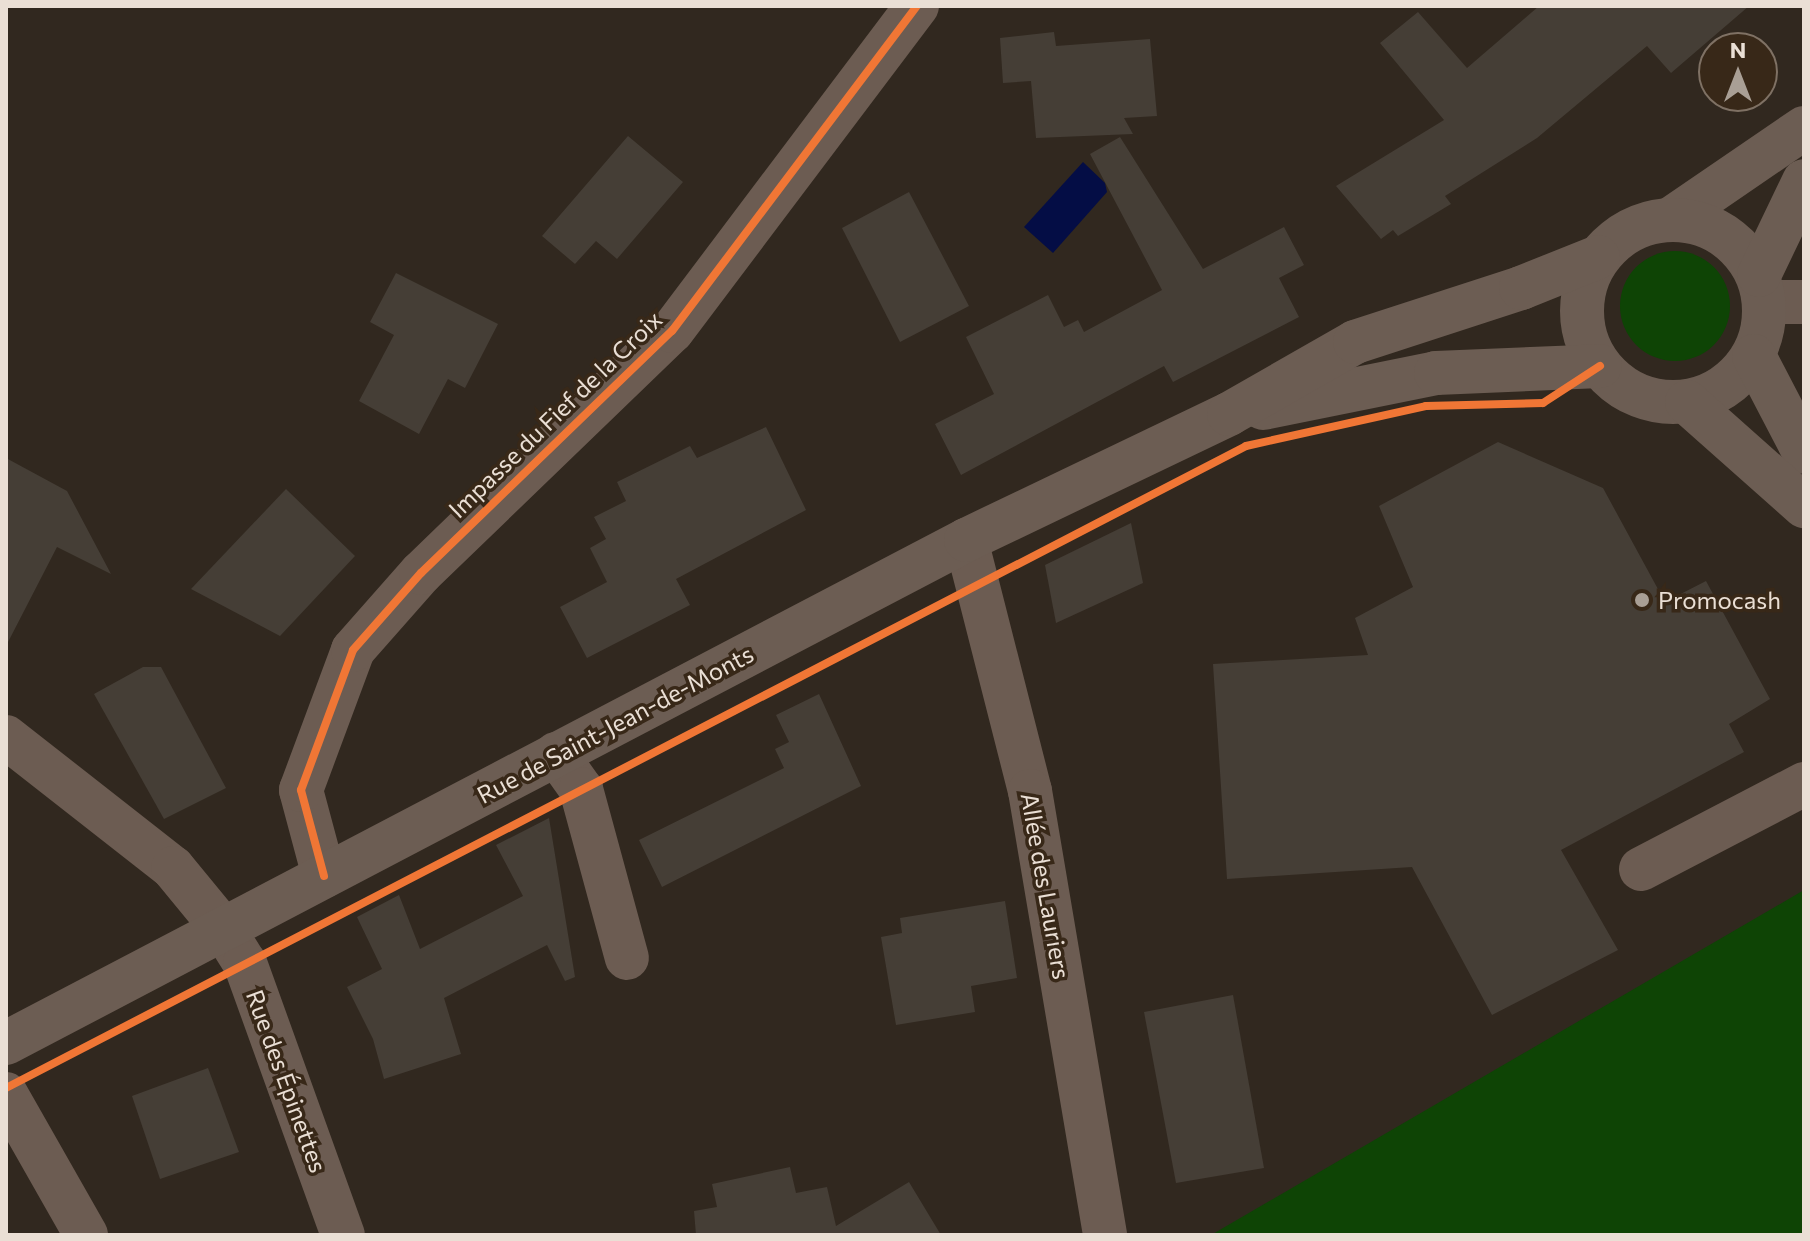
<!DOCTYPE html>
<html>
<head>
<meta charset="utf-8">
<style>
	body { margin:0 }
	#map { position:relative; width:1810px; height:1241px; overflow:hidden; background:#31281f; font-family:Commissioner,sans-serif }
	div>[style] { position:absolute }
	.green>* { inset:0; background:#0e4405 }
	.round { border-radius:50% }
	.water>* { inset:0; background:#040d45 }
	.building>* { inset:0; background:#453e36 }
	.minor>* { height:44px; margin:-22px; padding:0 22px; transform-origin:22px; border-radius:22px; background:#6c5c52 }
	.major>* { height:44px; margin:-22px; padding:0 22px; transform-origin:22px; border-radius:22px; background:#6c5d53 }
	.major>.ring { margin:-22px; padding:0; box-sizing:content-box; background:none; border:44px solid #6c5d53; border-radius:50% }
	.cycleway>* { height:8px; margin:-4px; padding:0 4px; transform-origin:4px; border-radius:4px; background:#f07635 }
	.dots>* { width:22px; height:22px; translate:-50% -50%; box-sizing:border-box; border:4px solid #382818; border-radius:50% }
	span { translate:-50% -50%; white-space:nowrap; text-align:center; line-height:1.15; -webkit-text-stroke:7px #382818; paint-order:stroke }
	.street-label { font-size:24px; color:#eadfd5 }
	.poi-label { font-size:24px; color:#eadfd5 }
	.left { translate:0 -50%; text-align:left }
	.frame { position:absolute; inset:0; border:8px solid #eadfd5; pointer-events:none }
	.north { position:absolute; left:1698px; top:32px; width:80px; height:80px; box-sizing:border-box; background:#382818; border:2px solid #7f7164; border-radius:50%; rotate:0deg; font-size:22px; font-weight:700; line-height:32px; text-align:center; color:#eadfd5 }
	.north::after { content:''; display:block; margin:auto; width:28px; height:36px; background:#a99f95; clip-path:polygon(50% 0,100% 100%,50% 72%,0 100%) }
</style>
</head>
<body>
<div id="map">
	<div class="green">
		<i class="round" style="left:1620px;top:251px;width:110px;height:110px"></i>
		<i style="clip-path:polygon(1804px 890px,1804px 1235px,1211px 1235px)"></i>
	</div>
	<div class="water">
		<i style="clip-path:polygon(1083px 162px,1105px 183px,1107px 192px,1053px 253px,1024px 227px)"></i>
	</div>
	<div class="building">
		<i style="clip-path:polygon(1539px 6px,1749px 6px,1671px 73px,1647px 46px,1537px 138px,1445px 196px,1451px 204px,1398px 236px,1393px 230px,1381px 239px,1336px 186px,1444px 120px,1380px 43px,1418px 12px,1467px 68px)"></i>
		<i style="clip-path:polygon(1054px 32px,1056px 46px,1150px 39px,1157px 116px,1124px 118px,1133px 134px,1036px 138px,1031px 81px,1003px 83px,1000px 38px)"></i>
		<i style="clip-path:polygon(628px 136px,683px 182px,617px 259px,596px 241px,575px 264px,542px 236px)"></i>
		<i style="clip-path:polygon(1120px 137px,1203px 269px,1284px 227px,1304px 265px,1279px 278px,1299px 317px,1173px 382px,1164px 366px,961px 475px,935px 424px,994px 394px,966px 337px,1048px 295px,1064px 327px,1078px 320px,1084px 332px,1162px 290px,1090px 154px)"></i>
		<i style="clip-path:polygon(909px 192px,969px 306px,900px 342px,842px 228px)"></i>
		<i style="clip-path:polygon(396px 273px,498px 324px,465px 388px,448px 379px,419px 434px,359px 401px,394px 335px,370px 322px)"></i>
		<i style="clip-path:polygon(766px 427px,806px 510px,676px 579px,690px 605px,587px 658px,560px 607px,607px 582px,590px 548px,606px 539px,594px 517px,626px 501px,617px 482px,690px 446px,697px 458px)"></i>
		<i style="clip-path:polygon(1498px 442px,1603px 488px,1665px 602px,1706px 581px,1770px 699px,1729px 724px,1744px 752px,1561px 850px,1618px 950px,1492px 1015px,1412px 867px,1227px 879px,1213px 664px,1368px 655px,1355px 618px,1413px 587px,1379px 506px)"></i>
		<i style="clip-path:polygon(6px 458px,67px 491px,111px 574px,57px 547px,6px 646px)"></i>
		<i style="clip-path:polygon(286px 489px,355px 556px,280px 636px,191px 589px)"></i>
		<i style="clip-path:polygon(1131px 523px,1143px 583px,1056px 623px,1045px 565px)"></i>
		<i style="clip-path:polygon(143px 667px,161px 667px,226px 788px,164px 819px,94px 694px)"></i>
		<i style="clip-path:polygon(819px 694px,861px 786px,662px 887px,639px 840px,784px 768px,775px 749px,789px 742px,776px 715px)"></i>
		<i style="clip-path:polygon(549px 818px,575px 977px,565px 981px,547px 945px,444px 998px,461px 1054px,384px 1079px,373px 1039px,347px 987px,382px 969px,357px 917px,399px 895px,420px 949px,523px 896px,496px 845px)"></i>
		<i style="clip-path:polygon(1005px 901px,1017px 978px,971px 986px,975px 1012px,896px 1025px,881px 937px,902px 933px,900px 918px)"></i>
		<i style="clip-path:polygon(1233px 995px,1264px 1168px,1176px 1183px,1144px 1012px)"></i>
		<i style="clip-path:polygon(208px 1068px,239px 1152px,160px 1179px,132px 1096px)"></i>
		<i style="clip-path:polygon(790px 1167px,796px 1193px,827px 1187px,836px 1226px,909px 1182px,941px 1235px,696px 1235px,694px 1211px,717px 1207px,712px 1184px)"></i>
	</div>
	<div class="minor">
		<i style="left:1765px;top:302px;width:39px"></i>
		<i style="left:966px;top:540px;width:259px;rotate:75.7deg"></i>
		<i style="left:1030px;top:791px;width:450px;rotate:80.4deg"></i>
		<i style="left:6px;top:737px;width:212px;rotate:38.1deg"></i>
		<i style="left:173px;top:868px;width:80px;rotate:50.6deg"></i>
		<i style="left:224px;top:930px;width:39px;rotate:58deg"></i>
		<i style="left:245px;top:963px;width:289px;rotate:70.2deg"></i>
		<i style="left:556px;top:754px;width:43px;rotate:54.5deg"></i>
		<i style="left:581px;top:789px;width:175px;rotate:74.8deg"></i>
		<i style="left:1641px;top:869px;width:184px;rotate:-27.5deg"></i>
		<i style="left:324px;top:876px;width:89px;rotate:-105deg"></i>
		<i style="left:301px;top:790px;width:149px;rotate:-69.6deg"></i>
		<i style="left:353px;top:650px;width:103px;rotate:-48.6deg"></i>
		<i style="left:421px;top:573px;width:349px;rotate:-44deg"></i>
		<i style="left:672px;top:331px;width:407px;rotate:-53deg"></i>
		<i style="left:6px;top:1094px;width:162px;rotate:60.4deg"></i>
	</div>
	<div class="major">
		<i style="left:1671px;top:219px;width:161px;rotate:-34.4deg"></i>
		<i class="ring" style="left:1582px;top:220px;width:138px;height:138px"></i>
		<i style="left:1759px;top:275px;width:104px;rotate:-64.4deg"></i>
		<i style="left:1754px;top:356px;width:108px;rotate:62.5deg"></i>
		<i style="left:1687px;top:402px;width:157px;rotate:41.6deg"></i>
		<i style="left:1263px;top:408px;width:177px;rotate:-11.4deg"></i>
		<i style="left:1436px;top:373px;width:164px;rotate:-2.4deg"></i>
		<i style="left:6px;top:1043px;width:1084px;rotate:-27.65deg"></i>
		<i style="left:966px;top:540px;width:292px;rotate:-25.6deg"></i>
		<i style="left:1229px;top:414px;width:145px;rotate:-29.7deg"></i>
		<i style="left:1355px;top:342px;width:175px;rotate:-18deg"></i>
		<i style="left:1521px;top:288px;width:83px;rotate:-21.9deg"></i>
	</div>
	<div class="cycleway">
		<i style="left:324px;top:876px;width:89px;rotate:-105deg"></i>
		<i style="left:301px;top:790px;width:149px;rotate:-69.6deg"></i>
		<i style="left:353px;top:650px;width:103px;rotate:-48.6deg"></i>
		<i style="left:421px;top:573px;width:349px;rotate:-44deg"></i>
		<i style="left:672px;top:331px;width:407px;rotate:-53deg"></i>
		<i style="left:6px;top:1088px;width:1396px;rotate:-27.37deg"></i>
		<i style="left:1246px;top:446px;width:184px;rotate:-12.5deg"></i>
		<i style="left:1426px;top:406px;width:117px;rotate:-1.5deg"></i>
		<i style="left:1543px;top:403px;width:68px;rotate:-33deg"></i>
	</div>
	<div class="dots">
		<i style="left:1642px;top:600px;background:#a99f95"></i>
	</div>
	<div class="street-label">
		<span style="left:555px;top:414px;rotate:-44deg">Impasse du Fief de la Croix</span>
		<span style="left:615px;top:724px;rotate:-28deg">Rue de Saint-Jean-de-Monts</span>
		<span style="left:1046px;top:886px;rotate:80deg">Allée des Lauriers</span>
		<span style="left:287px;top:1081px;rotate:70deg">Rue des Épinettes</span>
	</div>
	<div class="poi-label">
		<span class="left" style="left:1658px;top:600px">Promocash</span>
	</div>
	<div class="frame"></div>
	<div class="north">N</div>
</div>
</body>
</html>
